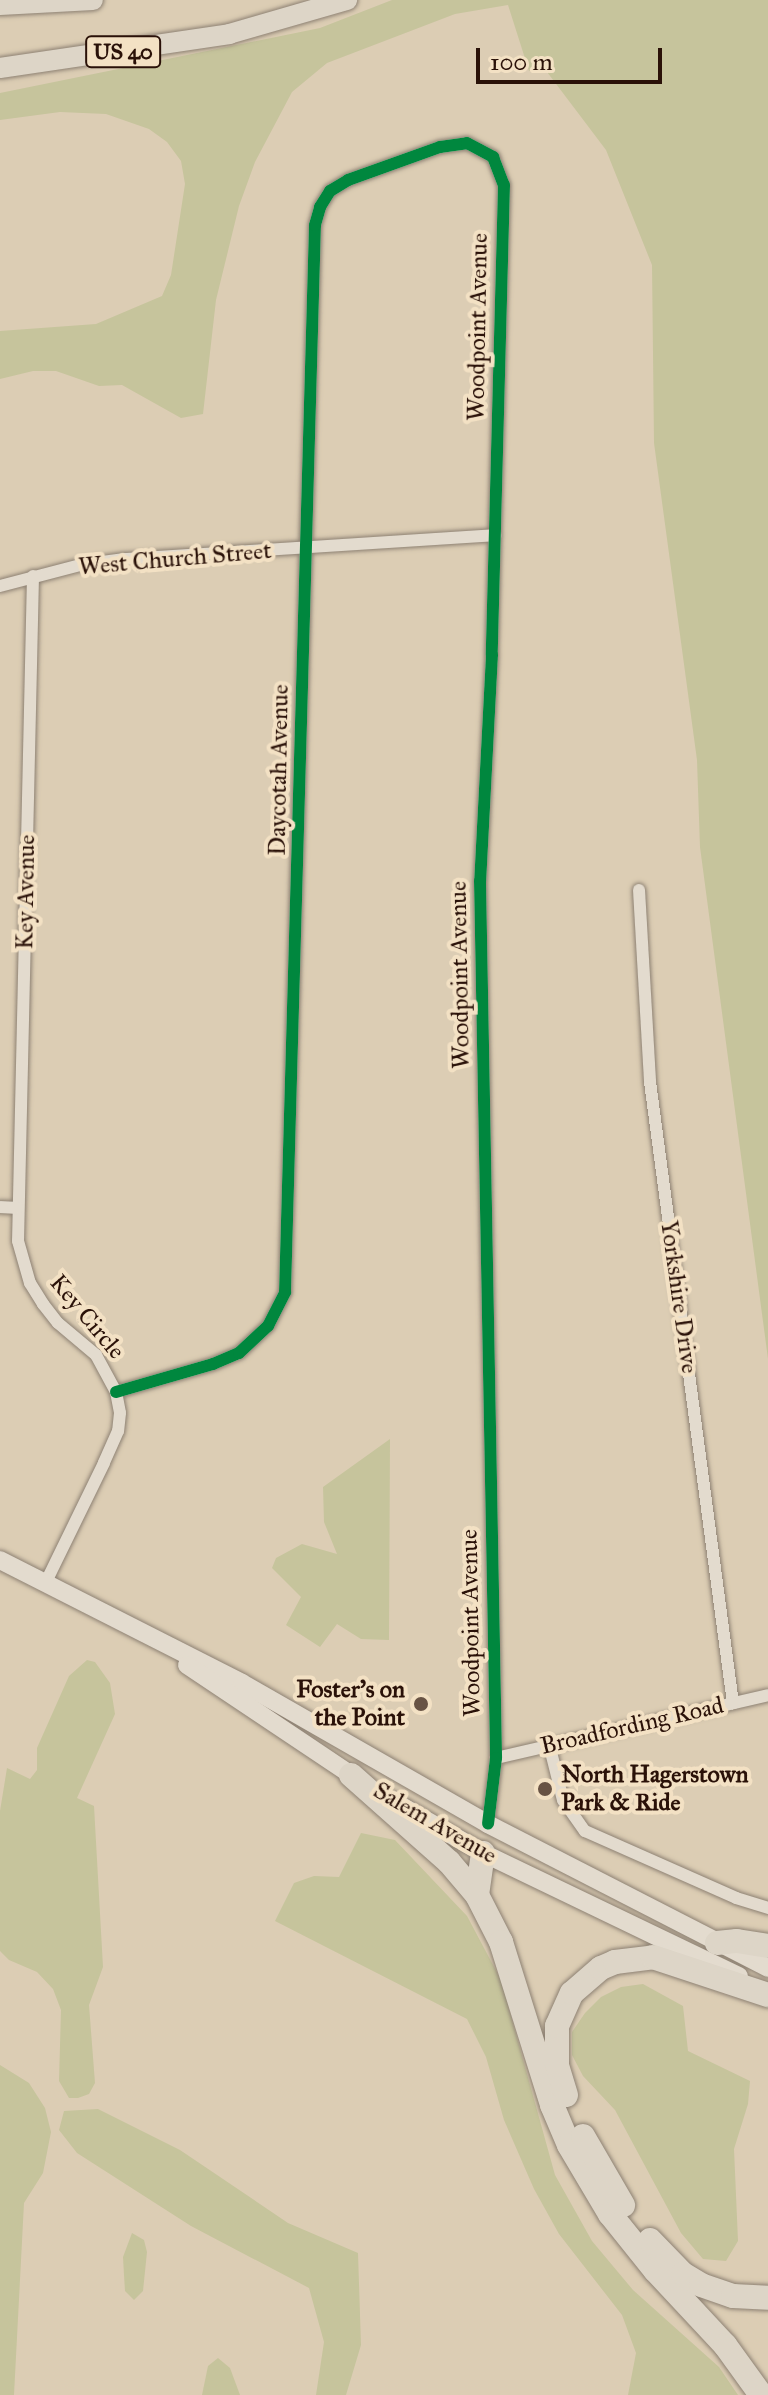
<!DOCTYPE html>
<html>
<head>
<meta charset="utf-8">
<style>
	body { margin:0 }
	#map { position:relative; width:768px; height:2395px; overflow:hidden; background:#dccdb4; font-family:"IM FELL Great Primer",serif }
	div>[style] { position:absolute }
	.green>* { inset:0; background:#c6c49c }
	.roads { filter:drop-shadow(0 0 2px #8d8173) drop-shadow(0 0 2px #8d8173) }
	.minor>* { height:12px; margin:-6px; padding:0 6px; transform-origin:6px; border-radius:6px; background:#e3dbce }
	.secondary>* { height:18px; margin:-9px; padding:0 9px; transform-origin:9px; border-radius:9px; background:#e3dbce }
	.primary>* { height:20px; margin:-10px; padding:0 10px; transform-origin:10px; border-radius:10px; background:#ddd5c7 }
	.motorway>* { height:24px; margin:-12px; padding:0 12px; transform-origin:12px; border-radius:12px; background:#ddd5c7 }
	.cycleway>* { height:12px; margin:-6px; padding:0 6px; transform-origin:6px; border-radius:6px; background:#00873e }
	.dots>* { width:22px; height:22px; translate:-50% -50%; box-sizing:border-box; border:4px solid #f3e1c4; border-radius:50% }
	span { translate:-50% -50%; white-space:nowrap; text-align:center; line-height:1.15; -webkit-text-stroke:8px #f3e1c4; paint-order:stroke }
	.shield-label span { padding:2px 6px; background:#f3e1c4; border:2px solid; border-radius:6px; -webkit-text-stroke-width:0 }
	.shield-label { font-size:22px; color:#2a1108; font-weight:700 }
	.street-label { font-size:24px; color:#2a1108 }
	.poi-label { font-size:24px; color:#2a1108; font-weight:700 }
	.right { translate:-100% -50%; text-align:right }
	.left { translate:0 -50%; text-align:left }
	.scale { position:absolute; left:476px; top:48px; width:186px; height:36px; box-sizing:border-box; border:4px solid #2a1108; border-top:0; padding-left:10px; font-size:24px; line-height:28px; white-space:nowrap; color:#2a1108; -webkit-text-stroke:6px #f3e1c4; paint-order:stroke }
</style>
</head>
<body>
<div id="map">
	<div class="green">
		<i style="clip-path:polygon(392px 0,768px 0,768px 1359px,700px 847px,697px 760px,654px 443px,652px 265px,606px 150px,541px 64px,529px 71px,508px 5px,455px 14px,327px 63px,292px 92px,255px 162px,239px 206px,216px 300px,203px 414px,181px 418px,122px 385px,99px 386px,56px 371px,33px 371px,0 379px,0 331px,96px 324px,162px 296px,171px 275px,185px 184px,181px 161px,167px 142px,149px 129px,106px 114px,60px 112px,0 120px,0 93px,320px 28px)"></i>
		<i style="clip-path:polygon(390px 1439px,389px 1640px,361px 1639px,337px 1624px,320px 1647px,286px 1625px,301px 1597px,272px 1568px,276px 1558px,302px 1544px,337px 1554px,324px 1522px,323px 1487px)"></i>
		<i style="clip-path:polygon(87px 1660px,95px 1662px,110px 1683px,115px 1714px,77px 1798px,94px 1806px,103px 1967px,89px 2005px,95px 2083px,89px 2094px,78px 2098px,69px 2098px,59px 2081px,61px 2010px,53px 1989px,37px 1972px,9px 1960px,0 1951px,0 1811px,7px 1768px,30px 1779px,37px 1770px,37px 1748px,69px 1676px)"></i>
		<i style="clip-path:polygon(361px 1833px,395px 1840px,467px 1916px,501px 1980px,555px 2175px,592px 2241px,633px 2290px,719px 2367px,738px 2395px,628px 2395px,636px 2353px,622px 2315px,559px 2234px,534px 2189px,504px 2120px,486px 2057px,467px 2019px,275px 1921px,294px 1883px,314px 1876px,339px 1877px)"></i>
		<i style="clip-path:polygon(643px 1984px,683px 2006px,688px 2051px,750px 2081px,748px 2104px,734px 2149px,738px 2241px,726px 2261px,703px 2259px,681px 2233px,615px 2110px,583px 2076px,572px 2055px,572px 2032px,585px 2013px,601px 1997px,621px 1987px)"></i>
		<i style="clip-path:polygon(0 2065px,29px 2083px,45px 2108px,51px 2132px,43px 2173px,24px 2203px,14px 2395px,0 2395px)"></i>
		<i style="clip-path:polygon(98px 2109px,180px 2150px,288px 2223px,358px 2253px,361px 2345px,346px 2395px,316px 2395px,324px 2342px,309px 2288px,191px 2226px,77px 2153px,59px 2130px,64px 2111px)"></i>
		<i style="clip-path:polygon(132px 2233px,144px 2240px,147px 2252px,143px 2291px,134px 2300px,125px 2291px,124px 2275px,123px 2257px)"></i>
		<i style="clip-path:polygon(218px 2358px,230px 2368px,240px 2395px,202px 2395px,208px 2366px)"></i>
	</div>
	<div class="roads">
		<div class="minor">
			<i style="left:33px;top:576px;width:665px;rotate:91.29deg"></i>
			<i style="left:18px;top:1241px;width:44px;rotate:74.1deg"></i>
			<i style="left:30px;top:1283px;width:25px;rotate:58deg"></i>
			<i style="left:43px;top:1304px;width:24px;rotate:52deg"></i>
			<i style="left:58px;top:1323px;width:50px;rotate:40.1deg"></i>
			<i style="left:96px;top:1355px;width:42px;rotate:61.6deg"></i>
			<i style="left:116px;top:1392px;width:21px;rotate:79deg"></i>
			<i style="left:120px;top:1413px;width:18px;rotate:96deg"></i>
			<i style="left:118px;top:1431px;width:35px;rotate:114deg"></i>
			<i style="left:104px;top:1463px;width:132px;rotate:116deg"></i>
			<i style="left:0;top:586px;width:83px;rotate:-14.7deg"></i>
			<i style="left:80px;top:565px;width:45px;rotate:-7.6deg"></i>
			<i style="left:125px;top:559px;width:371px;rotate:-3.7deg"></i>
			<i style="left:639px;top:890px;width:192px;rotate:86.7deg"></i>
			<i style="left:650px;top:1082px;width:627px;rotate:82.39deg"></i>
			<i style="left:0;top:1207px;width:18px;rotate:3deg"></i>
			<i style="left:116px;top:1392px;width:101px;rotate:-16.1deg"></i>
			<i style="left:213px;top:1364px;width:28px;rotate:-23deg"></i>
			<i style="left:239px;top:1353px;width:40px;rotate:-43deg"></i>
			<i style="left:268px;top:1326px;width:38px;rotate:-63deg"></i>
			<i style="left:285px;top:1292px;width:1067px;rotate:-88.39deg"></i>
			<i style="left:315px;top:225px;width:19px;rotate:-74deg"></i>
			<i style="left:320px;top:207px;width:19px;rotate:-58deg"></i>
			<i style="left:330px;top:191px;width:21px;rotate:-31deg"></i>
			<i style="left:348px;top:180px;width:98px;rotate:-19.7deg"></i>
			<i style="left:440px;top:147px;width:27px;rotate:-8deg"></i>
			<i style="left:467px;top:143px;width:30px;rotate:28deg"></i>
			<i style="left:493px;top:157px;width:30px;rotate:69deg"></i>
			<i style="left:504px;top:185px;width:470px;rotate:91.5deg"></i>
			<i style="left:492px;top:655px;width:226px;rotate:93deg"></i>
			<i style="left:480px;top:881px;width:877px;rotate:88.95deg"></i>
			<i style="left:496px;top:1758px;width:66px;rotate:96.9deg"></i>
			<i style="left:549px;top:1744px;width:58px;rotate:76deg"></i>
			<i style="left:563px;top:1800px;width:38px;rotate:55deg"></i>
			<i style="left:585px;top:1831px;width:165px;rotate:23.9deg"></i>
			<i style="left:736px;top:1898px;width:34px;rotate:17deg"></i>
			<i style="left:496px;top:1758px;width:279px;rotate:-13deg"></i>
		</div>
		<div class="secondary">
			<i style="left:0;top:1560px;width:271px;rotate:26.9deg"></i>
			<i style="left:242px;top:1683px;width:284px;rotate:29.8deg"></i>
			<i style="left:488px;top:1824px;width:315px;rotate:27.2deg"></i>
			<i style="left:187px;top:1665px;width:211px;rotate:33.8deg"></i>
			<i style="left:391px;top:1800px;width:106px;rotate:29.9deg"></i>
			<i style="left:483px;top:1853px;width:284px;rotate:25.7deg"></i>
		</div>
		<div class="primary">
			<i style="left:0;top:5px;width:93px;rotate:-3.1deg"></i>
			<i style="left:0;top:68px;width:232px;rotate:-8.4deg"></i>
			<i style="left:229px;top:34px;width:123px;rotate:-16.1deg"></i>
		</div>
		<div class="motorway">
			<i style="left:351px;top:1775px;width:131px;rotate:41.6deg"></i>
			<i style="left:449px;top:1862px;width:43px;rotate:49.7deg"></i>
			<i style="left:483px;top:1853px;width:42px;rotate:98.1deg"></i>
			<i style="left:477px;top:1895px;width:53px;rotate:62.9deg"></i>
			<i style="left:501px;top:1942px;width:171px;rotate:72.6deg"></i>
			<i style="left:552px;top:2105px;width:43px;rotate:67deg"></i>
			<i style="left:569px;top:2145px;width:80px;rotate:59.3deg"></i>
			<i style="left:610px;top:2214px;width:72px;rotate:51.2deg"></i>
			<i style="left:655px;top:2270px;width:103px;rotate:47deg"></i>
			<i style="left:725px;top:2345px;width:62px;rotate:54.2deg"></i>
			<i style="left:717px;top:1943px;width:20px;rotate:-6deg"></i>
			<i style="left:737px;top:1941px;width:31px;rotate:9deg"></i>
			<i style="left:566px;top:2095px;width:31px;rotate:-107deg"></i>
			<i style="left:557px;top:2065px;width:39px;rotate:-90deg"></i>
			<i style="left:557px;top:2026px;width:36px;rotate:-66deg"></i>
			<i style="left:572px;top:1993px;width:38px;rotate:-41deg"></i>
			<i style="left:601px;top:1968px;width:15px;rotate:-23deg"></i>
			<i style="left:615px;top:1962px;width:38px;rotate:-7deg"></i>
			<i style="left:653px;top:1957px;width:121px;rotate:18.3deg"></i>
			<i style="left:583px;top:2136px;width:80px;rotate:59.9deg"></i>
			<i style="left:650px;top:2240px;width:47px;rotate:45.9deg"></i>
			<i style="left:683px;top:2274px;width:21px;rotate:31deg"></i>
			<i style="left:701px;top:2285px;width:34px;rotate:19deg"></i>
			<i style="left:733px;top:2296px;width:35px;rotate:3deg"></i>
		</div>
	</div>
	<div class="cycleway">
		<i style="left:116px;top:1392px;width:101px;rotate:-16.1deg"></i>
		<i style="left:213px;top:1364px;width:28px;rotate:-23deg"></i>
		<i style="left:239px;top:1353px;width:40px;rotate:-43deg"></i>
		<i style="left:268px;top:1326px;width:38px;rotate:-63deg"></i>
		<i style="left:285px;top:1292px;width:1067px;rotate:-88.39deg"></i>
		<i style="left:315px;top:225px;width:19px;rotate:-74deg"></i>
		<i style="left:320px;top:207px;width:19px;rotate:-58deg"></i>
		<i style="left:330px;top:191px;width:21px;rotate:-31deg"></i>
		<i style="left:348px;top:180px;width:98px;rotate:-19.7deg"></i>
		<i style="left:440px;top:147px;width:27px;rotate:-8deg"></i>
		<i style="left:467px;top:143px;width:30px;rotate:28deg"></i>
		<i style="left:493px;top:157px;width:30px;rotate:69deg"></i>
		<i style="left:504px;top:185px;width:470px;rotate:91.5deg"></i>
		<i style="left:492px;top:655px;width:226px;rotate:93deg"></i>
		<i style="left:480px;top:881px;width:877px;rotate:88.95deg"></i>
		<i style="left:496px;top:1758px;width:66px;rotate:96.9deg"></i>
	</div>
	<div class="dots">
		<i style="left:421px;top:1704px;background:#685344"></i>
		<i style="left:545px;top:1789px;background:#685344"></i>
	</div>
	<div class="shield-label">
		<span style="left:123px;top:52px">US 40</span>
	</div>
	<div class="street-label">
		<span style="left:478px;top:327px;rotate:-89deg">Woodpoint Avenue</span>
		<span style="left:175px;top:559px;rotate:-5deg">West Church Street</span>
		<span style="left:279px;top:770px;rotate:-89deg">Daycotah Avenue</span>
		<span style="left:26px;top:892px;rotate:-89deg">Key Avenue</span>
		<span style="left:460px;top:975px;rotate:-91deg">Woodpoint Avenue</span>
		<span style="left:679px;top:1297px;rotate:82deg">Yorkshire Drive</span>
		<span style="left:87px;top:1317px;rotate:50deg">Key Circle</span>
		<span style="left:471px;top:1623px;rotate:-91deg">Woodpoint Avenue</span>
		<span style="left:632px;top:1726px;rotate:-13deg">Broadfording Road</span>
		<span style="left:435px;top:1823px;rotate:30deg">Salem Avenue</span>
	</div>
	<div class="poi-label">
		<span class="right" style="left:405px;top:1704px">Foster's on<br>the Point</span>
		<span class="left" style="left:561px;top:1789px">North Hagerstown<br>Park &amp; Ride</span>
	</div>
	<div class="scale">100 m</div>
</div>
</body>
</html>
